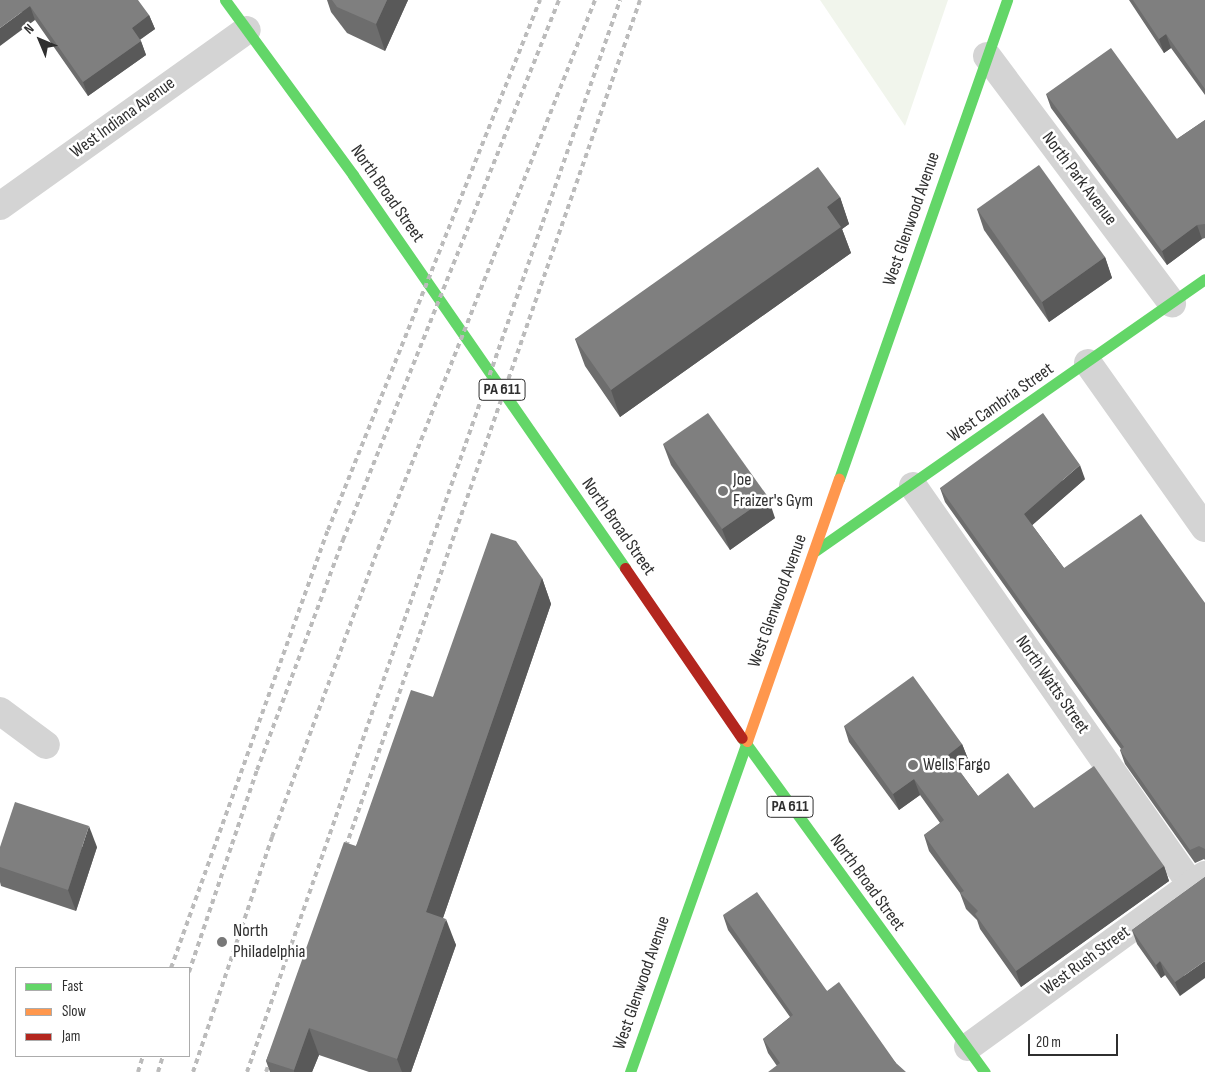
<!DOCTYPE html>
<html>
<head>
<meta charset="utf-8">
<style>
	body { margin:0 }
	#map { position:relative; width:1205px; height:1072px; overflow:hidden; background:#fff; font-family:"Sofia Sans Condensed",sans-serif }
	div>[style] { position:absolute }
	.green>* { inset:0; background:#f1f5ec }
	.street>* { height:28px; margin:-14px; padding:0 14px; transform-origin:14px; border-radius:14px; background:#d4d4d4 }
	.fast>* { height:11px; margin:-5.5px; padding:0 5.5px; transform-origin:5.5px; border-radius:5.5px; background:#63d668 }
	.slow>* { height:11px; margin:-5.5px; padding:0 5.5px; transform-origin:5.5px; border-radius:5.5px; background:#ff974d }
	.jam>* { height:11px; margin:-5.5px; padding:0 5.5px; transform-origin:5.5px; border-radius:5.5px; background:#b3261e }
	.rail>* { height:4px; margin-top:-2px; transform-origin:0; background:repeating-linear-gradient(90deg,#bbb 0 5px,transparent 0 9px) }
	.wall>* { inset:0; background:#6d6d6d }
	.shaded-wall>* { inset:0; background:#595959 }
	.building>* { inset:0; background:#7f7f7f }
	.dots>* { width:14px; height:14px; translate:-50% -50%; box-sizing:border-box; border:2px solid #fff; border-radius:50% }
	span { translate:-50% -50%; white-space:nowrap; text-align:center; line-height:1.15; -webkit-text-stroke:5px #fff; paint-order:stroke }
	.shield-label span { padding:1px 4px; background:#fff; border:1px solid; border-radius:4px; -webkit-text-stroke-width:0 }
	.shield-label { font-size:16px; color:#2f2f2f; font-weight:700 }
	.street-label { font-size:18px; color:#2f2f2f }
	.poi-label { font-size:18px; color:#2f2f2f }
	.left { translate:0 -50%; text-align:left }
	.legend { position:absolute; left:15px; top:967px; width:175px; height:90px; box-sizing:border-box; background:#fff; border:1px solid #acacac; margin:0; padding:6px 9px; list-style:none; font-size:15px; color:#2f2f2f }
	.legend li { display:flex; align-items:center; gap:10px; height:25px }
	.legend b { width:25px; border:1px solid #acacac }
	.north { position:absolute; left:15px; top:15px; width:50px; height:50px; -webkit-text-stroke:4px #fff; paint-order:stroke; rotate:315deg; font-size:14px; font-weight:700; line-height:20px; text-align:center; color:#2f2f2f }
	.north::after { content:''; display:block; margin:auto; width:18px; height:22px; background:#2f2f2f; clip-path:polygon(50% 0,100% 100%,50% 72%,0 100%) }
	.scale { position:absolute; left:1028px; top:1034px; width:90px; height:22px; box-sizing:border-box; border:2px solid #2f2f2f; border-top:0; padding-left:6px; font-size:15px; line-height:18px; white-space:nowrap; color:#2f2f2f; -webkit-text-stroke:4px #fff; paint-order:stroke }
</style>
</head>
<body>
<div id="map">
	<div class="green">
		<i style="clip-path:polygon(820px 0,948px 0,905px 126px)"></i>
	</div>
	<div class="street">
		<i style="left:987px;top:56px;width:309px;rotate:53.2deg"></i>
		<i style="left:0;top:206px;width:303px;rotate:-35.5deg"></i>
		<i style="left:1088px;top:363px;width:202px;rotate:54.7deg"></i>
		<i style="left:913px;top:486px;width:486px;rotate:55.1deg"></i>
		<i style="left:0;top:711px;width:57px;rotate:36.5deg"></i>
		<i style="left:968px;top:1047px;width:293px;rotate:-36deg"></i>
	</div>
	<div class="fast">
		<i style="left:225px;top:0;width:217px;rotate:53.8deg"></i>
		<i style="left:353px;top:175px;width:478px;rotate:55.3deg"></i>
		<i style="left:839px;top:479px;width:508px;rotate:-70.67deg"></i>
		<i style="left:815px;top:551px;width:475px;rotate:-34.9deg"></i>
		<i style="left:742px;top:738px;width:413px;rotate:54deg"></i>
		<i style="left:630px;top:1072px;width:351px;rotate:-70.5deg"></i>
	</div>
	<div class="slow">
		<i style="left:747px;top:741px;width:278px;rotate:-70.7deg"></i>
	</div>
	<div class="jam">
		<i style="left:625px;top:568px;width:206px;rotate:55.5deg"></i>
	</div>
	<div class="rail">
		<i style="left:343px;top:855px;width:905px;rotate:-70.84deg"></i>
		<i style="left:171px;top:968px;width:465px;rotate:-70.3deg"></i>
		<i style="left:328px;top:530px;width:571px;rotate:-68.2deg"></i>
		<i style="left:189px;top:972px;width:213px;rotate:-71.4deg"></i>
		<i style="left:257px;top:770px;width:246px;rotate:-69.5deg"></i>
		<i style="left:343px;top:540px;width:582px;rotate:-68.2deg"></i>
		<i style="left:138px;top:1072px;width:17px;rotate:-73deg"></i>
		<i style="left:158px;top:1072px;width:17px;rotate:-73deg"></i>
		<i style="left:193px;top:1072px;width:248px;rotate:-71.4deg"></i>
		<i style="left:272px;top:837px;width:307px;rotate:-69.8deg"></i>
		<i style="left:378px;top:549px;width:590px;rotate:-68.43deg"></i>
		<i style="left:247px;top:1072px;width:1135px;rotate:-70.81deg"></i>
		<i style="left:266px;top:1072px;width:20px;rotate:-70deg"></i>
	</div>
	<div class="wall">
		<i style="clip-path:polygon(0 0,149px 15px,155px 29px,140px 39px,146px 55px,88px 96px,35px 20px)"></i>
		<i style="clip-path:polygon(327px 0,408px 0,385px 51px,347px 33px,331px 12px)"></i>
		<i style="clip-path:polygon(1129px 0,1205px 0,1205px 95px,1171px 48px,1164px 53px)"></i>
		<i style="clip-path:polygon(1046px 94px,1177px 139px,1205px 120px,1205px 238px,1202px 239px,1167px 265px,1051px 108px)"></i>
		<i style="clip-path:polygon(840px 197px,849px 224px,842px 229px,851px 253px,620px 417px,585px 366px,575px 339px)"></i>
		<i style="clip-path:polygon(977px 209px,1105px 257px,1112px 278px,1049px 322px,984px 230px)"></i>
		<i style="clip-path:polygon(663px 444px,775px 518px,730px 550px,671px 465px)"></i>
		<i style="clip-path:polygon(1085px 479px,1032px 525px,1064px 568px,1205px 603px,1205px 860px,1204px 859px,1195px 863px,1125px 764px,1120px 750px,1121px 749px,945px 502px,940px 488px)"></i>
		<i style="clip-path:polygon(542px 578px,551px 604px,443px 918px,456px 945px,411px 1072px,369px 1072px,319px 1055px,312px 1072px,270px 1072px,266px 1061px,356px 846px,433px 697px)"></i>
		<i style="clip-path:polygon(844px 726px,962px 744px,968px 759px,957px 768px,978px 796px,1034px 808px,1164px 866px,1169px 881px,1021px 987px,980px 929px,977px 920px,966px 909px,960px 893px,929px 851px,924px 835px,940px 823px,920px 795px,899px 810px,849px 742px)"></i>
		<i style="clip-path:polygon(0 847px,97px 847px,76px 911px,1px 886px,0 882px)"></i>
		<i style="clip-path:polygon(1205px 877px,1180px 996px,1165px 975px,1161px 978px,1137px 944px,1132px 930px)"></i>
		<i style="clip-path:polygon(723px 915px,827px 991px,896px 1063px,777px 1066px,768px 1053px,763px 1039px,790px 1017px,728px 930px)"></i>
	</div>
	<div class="shaded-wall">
		<i style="clip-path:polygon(387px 0,408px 0,385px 51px,376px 24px)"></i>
		<i style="clip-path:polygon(30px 6px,35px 20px,0 46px,0 28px)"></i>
		<i style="clip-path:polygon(149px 15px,155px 29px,137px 42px,132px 28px)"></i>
		<i style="clip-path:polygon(1166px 34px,1171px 48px,1164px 53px,1159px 39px)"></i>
		<i style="clip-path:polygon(141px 41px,146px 55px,88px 96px,83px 82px)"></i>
		<i style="clip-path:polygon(840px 197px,849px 224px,842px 229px,851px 253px,620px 417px,611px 390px,827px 207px)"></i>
		<i style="clip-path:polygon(1197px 225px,1202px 239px,1167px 265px,1162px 251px)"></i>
		<i style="clip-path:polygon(1105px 257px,1112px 278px,1049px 322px,1042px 302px)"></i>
		<i style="clip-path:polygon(1080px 465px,1085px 479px,1029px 528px,1024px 514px)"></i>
		<i style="clip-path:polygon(768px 497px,775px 518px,730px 550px,722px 529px)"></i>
		<i style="clip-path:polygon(542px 578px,551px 604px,436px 938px,426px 912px)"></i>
		<i style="clip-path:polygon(962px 744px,968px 759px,953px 770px,948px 755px)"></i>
		<i style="clip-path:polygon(914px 779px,920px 795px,899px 810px,893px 794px)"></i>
		<i style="clip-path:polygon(89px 826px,97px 847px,76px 911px,68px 890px)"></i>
		<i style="clip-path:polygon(1164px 866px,1169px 881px,1021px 987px,1016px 971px)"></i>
		<i style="clip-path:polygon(446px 919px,456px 945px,411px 1072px,402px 1072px,397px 1059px)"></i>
		<i style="clip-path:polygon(1160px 961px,1165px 975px,1161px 978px,1156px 965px)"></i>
		<i style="clip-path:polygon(1205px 961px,1205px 978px,1180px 996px,1175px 982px)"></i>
		<i style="clip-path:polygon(309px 1028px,319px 1055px,312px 1072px,294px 1072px,294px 1070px)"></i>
	</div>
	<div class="building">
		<i style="clip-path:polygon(0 0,138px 0,149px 15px,132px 28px,141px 41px,83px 82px,30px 6px,0 28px)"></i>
		<i style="clip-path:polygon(332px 0,387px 0,376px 24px,337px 7px)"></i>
		<i style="clip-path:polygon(1133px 0,1205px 0,1205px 89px,1166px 34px,1159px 39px)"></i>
		<i style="clip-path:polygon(1111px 48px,1177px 139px,1205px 120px,1205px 224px,1197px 225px,1162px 251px,1046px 94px)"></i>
		<i style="clip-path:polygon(1039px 165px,1105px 257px,1042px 302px,977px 209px)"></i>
		<i style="clip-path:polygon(818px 167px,840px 197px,827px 207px,841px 227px,611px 390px,575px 339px)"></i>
		<i style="clip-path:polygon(708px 413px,768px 497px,722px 529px,663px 444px)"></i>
		<i style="clip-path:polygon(1043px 413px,1080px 465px,1024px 514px,1064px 568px,1141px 514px,1205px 603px,1205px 849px,1199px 846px,1190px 850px,1120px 750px,1124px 747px,940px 488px)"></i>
		<i style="clip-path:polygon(491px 533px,516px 541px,542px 578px,426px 912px,446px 919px,397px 1059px,309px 1028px,294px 1070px,266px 1061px,344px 842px,356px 846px,411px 690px,433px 697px)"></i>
		<i style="clip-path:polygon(913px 676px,962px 744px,948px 755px,978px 796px,1008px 773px,1034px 808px,1094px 766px,1164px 866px,1016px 971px,975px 914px,978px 911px,960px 893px,964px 891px,924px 835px,944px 820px,914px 779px,893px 794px,844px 726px)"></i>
		<i style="clip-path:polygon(15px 802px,89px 826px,68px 890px,0 867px,0 847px)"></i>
		<i style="clip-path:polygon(1205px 877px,1205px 961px,1175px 982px,1160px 961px,1156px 965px,1132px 930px)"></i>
		<i style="clip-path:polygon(757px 892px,827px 991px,839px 982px,896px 1063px,906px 1072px,768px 1072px,780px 1063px,763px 1039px,793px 1015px,723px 915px)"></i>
	</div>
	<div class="dots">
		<i style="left:723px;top:491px;background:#787878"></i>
		<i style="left:913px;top:765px;background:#787878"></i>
		<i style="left:222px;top:942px;background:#787878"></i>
	</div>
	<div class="shield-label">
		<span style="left:502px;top:390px">PA 611</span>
		<span style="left:790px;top:807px">PA 611</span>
	</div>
	<div class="street-label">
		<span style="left:123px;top:118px;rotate:-36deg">West Indiana Avenue</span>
		<span style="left:1079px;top:179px;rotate:53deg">North Park Avenue</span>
		<span style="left:387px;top:194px;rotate:55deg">North Broad Street</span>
		<span style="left:912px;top:219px;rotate:-71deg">West Glenwood Avenue</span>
		<span style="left:1001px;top:403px;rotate:-35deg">West Cambria Street</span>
		<span style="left:618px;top:527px;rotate:55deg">North Broad Street</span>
		<span style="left:778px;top:601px;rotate:-70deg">West Glenwood Avenue</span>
		<span style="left:1052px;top:685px;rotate:55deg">North Watts Street</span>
		<span style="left:867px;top:883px;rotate:54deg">North Broad Street</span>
		<span style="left:1086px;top:961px;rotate:-36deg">West Rush Street</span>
		<span style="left:642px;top:983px;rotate:-71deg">West Glenwood Avenue</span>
	</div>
	<div class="poi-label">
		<span class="left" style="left:733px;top:491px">Joe<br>Fraizer's Gym</span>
		<span class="left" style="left:923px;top:765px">Wells Fargo</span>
		<span class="left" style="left:233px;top:942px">North<br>Philadelphia</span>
	</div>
	<ul class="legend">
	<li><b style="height:6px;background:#63d668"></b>Fast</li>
	<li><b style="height:6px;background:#ff974d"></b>Slow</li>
	<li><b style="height:6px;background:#b3261e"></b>Jam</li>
	</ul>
	<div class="north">N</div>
	<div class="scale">20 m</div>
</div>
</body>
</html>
